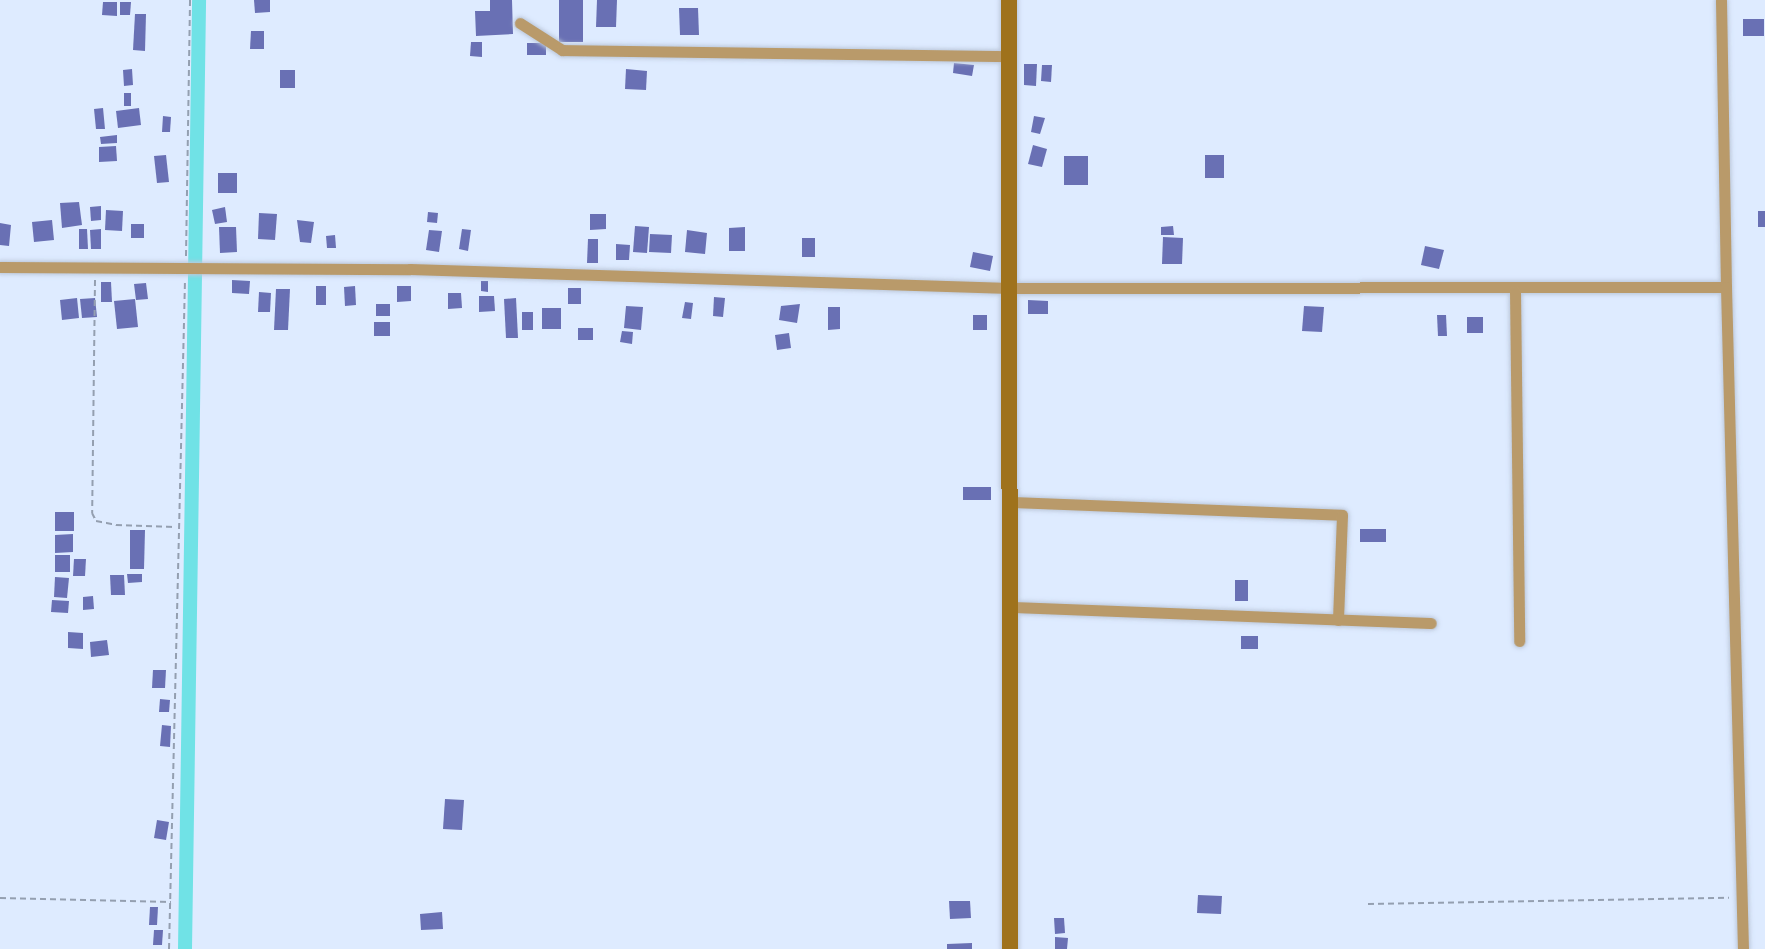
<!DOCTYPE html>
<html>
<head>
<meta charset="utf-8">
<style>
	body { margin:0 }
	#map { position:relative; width:1765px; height:949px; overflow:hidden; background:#deebff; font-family:"Alegreya Sans",sans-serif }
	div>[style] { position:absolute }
	.canal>* { height:14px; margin:-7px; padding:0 7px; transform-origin:7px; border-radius:7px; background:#70e2e6 }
	.building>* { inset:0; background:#6970b4 }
	.path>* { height:2px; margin-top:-1px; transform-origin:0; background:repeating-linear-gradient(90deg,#949fb0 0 6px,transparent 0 10px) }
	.roads { filter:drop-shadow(0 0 2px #bcc8db) drop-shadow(0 0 2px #bcc8db) }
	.street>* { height:11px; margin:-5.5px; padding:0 5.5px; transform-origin:5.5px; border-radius:5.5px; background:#b99a6a }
	.secondary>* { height:16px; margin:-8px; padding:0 8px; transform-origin:8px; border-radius:8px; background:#9f721c }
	span { translate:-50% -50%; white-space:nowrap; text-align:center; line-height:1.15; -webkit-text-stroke:8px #f3f8fe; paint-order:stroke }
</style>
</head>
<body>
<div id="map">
	<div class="canal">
		<i style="left:185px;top:949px;width:949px;rotate:-89.15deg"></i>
	</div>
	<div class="building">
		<i style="clip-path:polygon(254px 0,270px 0,270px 12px,255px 13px)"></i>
		<i style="clip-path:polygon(490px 0,512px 0,513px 34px,476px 36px,475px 11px,490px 11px)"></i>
		<i style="clip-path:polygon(559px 0,583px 0,583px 42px,559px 42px)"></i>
		<i style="clip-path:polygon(597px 0,617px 0,616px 27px,596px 27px)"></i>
		<i style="clip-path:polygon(103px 2px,117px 2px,117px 16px,102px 15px)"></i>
		<i style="clip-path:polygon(120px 2px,131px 2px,130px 15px,120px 15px)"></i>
		<i style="clip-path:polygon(679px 8px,698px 8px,699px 35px,680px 35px)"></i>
		<i style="clip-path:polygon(135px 14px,146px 14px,145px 51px,133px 50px)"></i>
		<i style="clip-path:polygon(1743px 19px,1764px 19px,1764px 36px,1743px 36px)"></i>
		<i style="clip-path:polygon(251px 31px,264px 31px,264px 49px,250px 49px)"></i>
		<i style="clip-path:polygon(471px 42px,482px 42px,482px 57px,470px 56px)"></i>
		<i style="clip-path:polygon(527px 43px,546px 43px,546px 55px,527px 55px)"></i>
		<i style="clip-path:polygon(954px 63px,974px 65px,972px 76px,953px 73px)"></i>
		<i style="clip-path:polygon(1024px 64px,1037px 64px,1036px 86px,1024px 85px)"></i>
		<i style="clip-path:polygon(1042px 65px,1052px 65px,1051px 82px,1041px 81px)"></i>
		<i style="clip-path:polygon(132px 69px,133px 85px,124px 86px,123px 70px)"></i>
		<i style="clip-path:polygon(626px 69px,647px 71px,646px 90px,625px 89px)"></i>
		<i style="clip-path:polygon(280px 70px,295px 70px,295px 88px,280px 88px)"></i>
		<i style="clip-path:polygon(124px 93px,131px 93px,131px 106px,124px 106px)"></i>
		<i style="clip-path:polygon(103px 108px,105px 129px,96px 129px,94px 109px)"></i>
		<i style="clip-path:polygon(139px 108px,141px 125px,118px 128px,116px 111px)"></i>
		<i style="clip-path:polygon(163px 116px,171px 117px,170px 132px,162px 132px)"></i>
		<i style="clip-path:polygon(1034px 116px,1045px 118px,1040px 134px,1031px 132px)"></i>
		<i style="clip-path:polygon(117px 135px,117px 143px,101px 144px,100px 137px)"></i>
		<i style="clip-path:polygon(1033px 145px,1047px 149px,1042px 167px,1028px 164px)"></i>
		<i style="clip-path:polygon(116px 146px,117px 161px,99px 162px,99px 147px)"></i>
		<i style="clip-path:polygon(166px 155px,169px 182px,157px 183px,154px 156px)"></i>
		<i style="clip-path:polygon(1205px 155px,1224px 155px,1224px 178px,1205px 178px)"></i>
		<i style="clip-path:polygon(1064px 156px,1088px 156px,1088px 185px,1064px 185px)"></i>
		<i style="clip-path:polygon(218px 173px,237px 173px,237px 193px,218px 193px)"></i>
		<i style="clip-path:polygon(79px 202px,82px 225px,62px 228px,60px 203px)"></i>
		<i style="clip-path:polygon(101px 206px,101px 220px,91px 221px,90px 207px)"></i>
		<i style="clip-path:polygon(225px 207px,227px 222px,215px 224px,212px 210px)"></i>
		<i style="clip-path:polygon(106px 210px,123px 211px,122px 231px,105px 230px)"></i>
		<i style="clip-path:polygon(1758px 211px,1765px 211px,1765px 227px,1758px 227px)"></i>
		<i style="clip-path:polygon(428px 212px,438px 213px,437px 223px,427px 222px)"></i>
		<i style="clip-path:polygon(259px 213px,277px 214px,275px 240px,258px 239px)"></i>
		<i style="clip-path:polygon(590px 214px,606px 214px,606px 229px,590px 230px)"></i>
		<i style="clip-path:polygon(52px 220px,54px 240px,34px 242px,32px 222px)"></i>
		<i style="clip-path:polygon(297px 220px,314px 222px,311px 243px,300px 242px)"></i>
		<i style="clip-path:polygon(0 223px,11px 225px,9px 246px,0 245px)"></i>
		<i style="clip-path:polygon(131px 224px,144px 224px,144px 238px,131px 238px)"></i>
		<i style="clip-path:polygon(635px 226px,649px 227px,647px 253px,633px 252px)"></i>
		<i style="clip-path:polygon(1173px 226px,1174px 235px,1161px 235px,1161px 227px)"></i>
		<i style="clip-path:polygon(219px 227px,236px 227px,237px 252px,220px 253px)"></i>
		<i style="clip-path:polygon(745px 227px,745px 251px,729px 251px,729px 228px)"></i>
		<i style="clip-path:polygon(79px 229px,87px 229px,88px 249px,79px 249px)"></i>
		<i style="clip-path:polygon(101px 229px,101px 249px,91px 249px,90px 230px)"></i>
		<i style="clip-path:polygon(462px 229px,471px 230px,468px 251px,459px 249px)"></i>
		<i style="clip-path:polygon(429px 230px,442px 231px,439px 252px,426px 250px)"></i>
		<i style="clip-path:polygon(687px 230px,707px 233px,705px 254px,685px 252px)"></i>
		<i style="clip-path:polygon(650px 234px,672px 235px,671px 253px,649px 252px)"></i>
		<i style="clip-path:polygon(335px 235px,336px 248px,327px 248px,326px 236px)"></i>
		<i style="clip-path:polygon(1163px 237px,1183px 238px,1182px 264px,1162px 264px)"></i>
		<i style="clip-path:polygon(802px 238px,815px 238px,815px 257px,802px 257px)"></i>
		<i style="clip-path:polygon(588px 239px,598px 239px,598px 263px,587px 263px)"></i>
		<i style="clip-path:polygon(616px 244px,630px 245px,629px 260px,616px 260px)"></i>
		<i style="clip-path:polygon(1425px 246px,1444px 250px,1439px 269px,1421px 265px)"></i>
		<i style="clip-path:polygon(973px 252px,993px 256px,990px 271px,970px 267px)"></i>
		<i style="clip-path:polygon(232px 280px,250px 281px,249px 294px,232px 293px)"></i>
		<i style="clip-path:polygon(481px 281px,488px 281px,488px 292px,481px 291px)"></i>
		<i style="clip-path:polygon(101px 282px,111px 282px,112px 302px,101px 302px)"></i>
		<i style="clip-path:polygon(146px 283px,148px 299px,136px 300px,134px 284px)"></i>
		<i style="clip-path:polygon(316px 286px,326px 286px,326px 305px,316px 305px)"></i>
		<i style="clip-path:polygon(355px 286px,356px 305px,345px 306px,344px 287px)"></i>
		<i style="clip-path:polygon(397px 286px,411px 286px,411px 301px,397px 302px)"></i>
		<i style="clip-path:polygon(568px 288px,581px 288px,581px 304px,568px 304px)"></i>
		<i style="clip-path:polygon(276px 289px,290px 289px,288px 330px,274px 330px)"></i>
		<i style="clip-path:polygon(259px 292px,271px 293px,270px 312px,258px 312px)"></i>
		<i style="clip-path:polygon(448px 293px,461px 293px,462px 308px,448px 309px)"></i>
		<i style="clip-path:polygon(479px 296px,494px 296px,495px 311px,479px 312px)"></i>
		<i style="clip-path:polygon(714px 297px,725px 298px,723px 317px,713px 316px)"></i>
		<i style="clip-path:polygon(77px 298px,79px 318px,62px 320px,60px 300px)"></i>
		<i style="clip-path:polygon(95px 298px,97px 317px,82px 318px,80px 299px)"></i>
		<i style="clip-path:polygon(516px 298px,518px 338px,506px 338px,504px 299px)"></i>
		<i style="clip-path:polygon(135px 299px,138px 327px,117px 329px,114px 301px)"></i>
		<i style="clip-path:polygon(1028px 300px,1048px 301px,1048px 314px,1028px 314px)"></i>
		<i style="clip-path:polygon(685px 302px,693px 303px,691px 319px,682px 318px)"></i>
		<i style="clip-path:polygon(376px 304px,390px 304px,390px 316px,376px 316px)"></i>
		<i style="clip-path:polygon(800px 304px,797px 323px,779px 320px,781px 306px)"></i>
		<i style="clip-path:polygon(626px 306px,643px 307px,641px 330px,624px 328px)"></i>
		<i style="clip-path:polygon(1304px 306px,1324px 307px,1322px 332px,1302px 331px)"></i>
		<i style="clip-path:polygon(828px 307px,840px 307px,840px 329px,828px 330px)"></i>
		<i style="clip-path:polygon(542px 308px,561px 308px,561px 329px,542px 329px)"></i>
		<i style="clip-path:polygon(522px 312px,533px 312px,533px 330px,522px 330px)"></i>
		<i style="clip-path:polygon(973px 315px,987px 315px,987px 330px,973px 330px)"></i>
		<i style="clip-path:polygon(1437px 315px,1446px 315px,1447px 336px,1438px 336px)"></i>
		<i style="clip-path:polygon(1467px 317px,1483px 317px,1483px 333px,1467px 333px)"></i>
		<i style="clip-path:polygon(374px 322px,390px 322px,390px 336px,374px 336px)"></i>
		<i style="clip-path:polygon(578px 328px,593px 328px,593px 340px,578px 340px)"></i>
		<i style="clip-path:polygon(622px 331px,633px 332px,632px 344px,620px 342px)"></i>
		<i style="clip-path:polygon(789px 333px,791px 348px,777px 350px,775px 335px)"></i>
		<i style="clip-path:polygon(963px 487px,991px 487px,991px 500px,963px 500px)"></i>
		<i style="clip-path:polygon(55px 512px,74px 512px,74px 531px,55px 531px)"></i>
		<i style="clip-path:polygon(1360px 529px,1386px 529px,1386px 542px,1360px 542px)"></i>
		<i style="clip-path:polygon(130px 530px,145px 530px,144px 569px,130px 569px)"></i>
		<i style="clip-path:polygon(73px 534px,73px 552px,55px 553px,55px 535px)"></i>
		<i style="clip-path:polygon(55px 555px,70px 555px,70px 572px,55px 572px)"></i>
		<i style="clip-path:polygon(74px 559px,86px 559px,85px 576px,73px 576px)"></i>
		<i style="clip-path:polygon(127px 574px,142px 574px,142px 582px,128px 583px)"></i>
		<i style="clip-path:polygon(110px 575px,124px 575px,125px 595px,111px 595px)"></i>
		<i style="clip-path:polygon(55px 577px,69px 578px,67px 598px,54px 597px)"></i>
		<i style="clip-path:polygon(1235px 580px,1248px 580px,1248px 601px,1235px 601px)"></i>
		<i style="clip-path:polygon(93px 596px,94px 609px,83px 610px,83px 597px)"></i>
		<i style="clip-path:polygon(52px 600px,69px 601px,68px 613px,51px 612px)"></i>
		<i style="clip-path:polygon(68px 632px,83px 633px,83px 649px,68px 648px)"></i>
		<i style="clip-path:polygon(1241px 636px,1258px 636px,1258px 649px,1241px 649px)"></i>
		<i style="clip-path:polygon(107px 640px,109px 655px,91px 657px,90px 642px)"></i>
		<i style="clip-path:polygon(153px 670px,166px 670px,165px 688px,152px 688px)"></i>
		<i style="clip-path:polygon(160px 699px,170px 700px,169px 712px,159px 712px)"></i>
		<i style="clip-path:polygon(162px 725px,171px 726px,170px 747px,160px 746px)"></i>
		<i style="clip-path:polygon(445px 799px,464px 800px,462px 830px,443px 829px)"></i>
		<i style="clip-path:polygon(157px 820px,169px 822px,166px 840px,154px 838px)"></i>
		<i style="clip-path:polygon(1198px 895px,1222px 896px,1221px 914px,1197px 913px)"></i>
		<i style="clip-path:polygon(949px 901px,970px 901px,971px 918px,950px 919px)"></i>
		<i style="clip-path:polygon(150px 907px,158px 907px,157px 925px,149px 925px)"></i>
		<i style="clip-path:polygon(442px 912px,443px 929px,421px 930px,420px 914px)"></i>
		<i style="clip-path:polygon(1054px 918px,1064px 918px,1065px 933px,1055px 934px)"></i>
		<i style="clip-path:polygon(154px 930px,163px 930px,162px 945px,153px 945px)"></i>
		<i style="clip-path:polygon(1055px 937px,1068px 938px,1067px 949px,1055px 949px)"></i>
		<i style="clip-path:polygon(972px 943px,972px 949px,947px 949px,947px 944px)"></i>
	</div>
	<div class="path">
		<i style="left:186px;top:256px;width:256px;rotate:-89.1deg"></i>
		<i style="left:95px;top:280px;width:233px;rotate:90.7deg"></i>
		<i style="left:92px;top:513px;width:9px;rotate:63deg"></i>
		<i style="left:96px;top:521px;width:20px;rotate:11deg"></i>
		<i style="left:116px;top:525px;width:59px;rotate:1.9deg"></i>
		<i style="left:0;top:898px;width:171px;rotate:1.3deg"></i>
		<i style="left:1368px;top:904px;width:361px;rotate:-1deg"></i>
		<i style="left:169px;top:949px;width:667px;rotate:-88.63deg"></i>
	</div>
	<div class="roads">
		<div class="street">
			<i style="left:520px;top:23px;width:50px;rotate:32.7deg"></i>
			<i style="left:562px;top:50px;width:446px;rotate:0.8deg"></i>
			<i style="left:0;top:267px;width:410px;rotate:0.3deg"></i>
			<i style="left:410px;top:269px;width:600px;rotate:1.81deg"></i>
			<i style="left:1010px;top:288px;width:716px;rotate:-0.08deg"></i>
			<i style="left:1726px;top:287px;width:287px;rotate:-91deg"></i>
			<i style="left:1726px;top:287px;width:662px;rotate:88.53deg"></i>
			<i style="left:1515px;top:291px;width:350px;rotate:89.3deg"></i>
			<i style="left:1011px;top:502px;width:331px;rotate:2.2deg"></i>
			<i style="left:1342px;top:515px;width:105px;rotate:92.2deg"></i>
			<i style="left:1012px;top:607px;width:419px;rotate:2.2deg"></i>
		</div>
		<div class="secondary">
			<i style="left:1009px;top:0;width:949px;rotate:89.94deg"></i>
		</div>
	</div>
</div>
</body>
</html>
